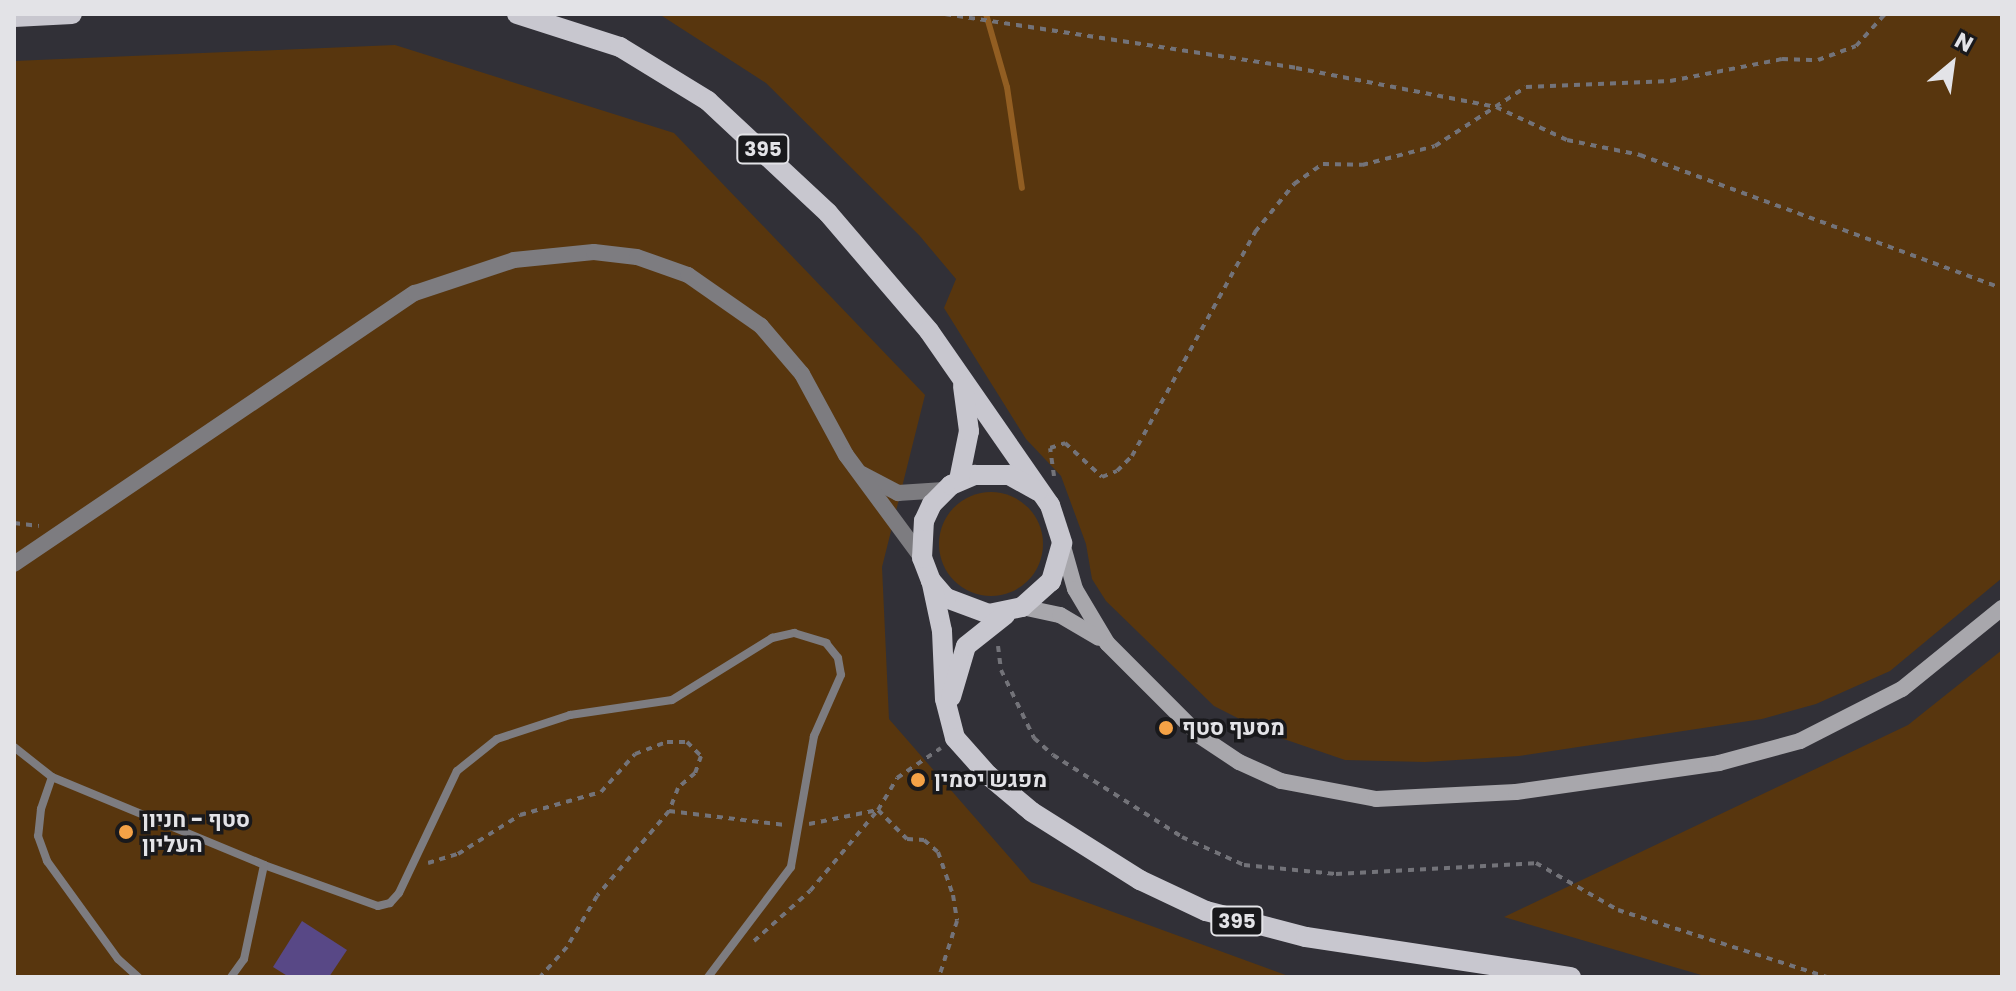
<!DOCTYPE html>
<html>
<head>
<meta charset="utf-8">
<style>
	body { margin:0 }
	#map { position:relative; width:2016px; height:991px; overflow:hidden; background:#313037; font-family:Poppins,Heebo,sans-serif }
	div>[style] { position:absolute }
	.green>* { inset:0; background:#58360e }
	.round { border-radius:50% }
	.stream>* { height:6px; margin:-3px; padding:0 3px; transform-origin:3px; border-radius:3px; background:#925e22 }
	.building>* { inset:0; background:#584886 }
	.path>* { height:4px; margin-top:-2px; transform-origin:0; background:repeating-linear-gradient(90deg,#737379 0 6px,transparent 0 12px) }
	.service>* { height:8px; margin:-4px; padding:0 4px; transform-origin:4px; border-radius:4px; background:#7d7c80 }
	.minor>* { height:16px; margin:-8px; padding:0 8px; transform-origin:8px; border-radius:8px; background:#7d7c80 }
	.secondary>* { height:16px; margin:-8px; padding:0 8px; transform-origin:8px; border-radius:8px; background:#a8a7ac }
	.primary>* { height:20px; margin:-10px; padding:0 10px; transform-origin:10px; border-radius:10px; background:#c8c7cf }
	.dots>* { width:22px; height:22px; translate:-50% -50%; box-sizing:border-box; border:4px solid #19191c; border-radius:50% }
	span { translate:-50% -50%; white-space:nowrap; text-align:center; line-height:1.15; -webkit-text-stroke:7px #19191c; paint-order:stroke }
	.shield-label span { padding:2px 6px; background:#19191c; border:2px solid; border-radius:6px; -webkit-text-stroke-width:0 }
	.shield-label { font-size:20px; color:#e3e3e7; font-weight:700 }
	.poi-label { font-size:22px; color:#e3e3e7; font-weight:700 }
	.left { translate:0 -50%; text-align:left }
	.frame { position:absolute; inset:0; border:16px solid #e3e3e7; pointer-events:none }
	.north { position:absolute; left:1912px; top:24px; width:80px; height:80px; -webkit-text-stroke:6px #19191c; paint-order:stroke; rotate:29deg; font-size:22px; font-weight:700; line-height:32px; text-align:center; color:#e3e3e7 }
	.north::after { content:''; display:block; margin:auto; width:28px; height:36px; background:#e3e3e7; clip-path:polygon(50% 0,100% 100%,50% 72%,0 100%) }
</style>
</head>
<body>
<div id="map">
	<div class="green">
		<i style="clip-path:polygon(659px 14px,2002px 14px,2002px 578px,1890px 671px,1816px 704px,1762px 719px,1519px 756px,1425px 762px,1345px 760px,1269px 734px,1214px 706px,1106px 601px,1092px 579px,1086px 544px,1061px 476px,1026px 439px,944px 308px,956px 279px,919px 235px,766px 83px)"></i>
		<i style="clip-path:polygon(395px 45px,674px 133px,925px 395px,882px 567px,889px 719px,1031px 882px,1291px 977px,14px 977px,14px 61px)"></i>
		<i class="round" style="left:939px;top:492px;width:104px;height:104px"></i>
		<i style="clip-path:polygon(2002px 650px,2002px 977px,1708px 977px,1504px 917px,1908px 725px)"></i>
	</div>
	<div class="stream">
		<i style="left:986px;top:14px;width:76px;rotate:74deg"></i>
		<i style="left:1007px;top:87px;width:102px;rotate:81.6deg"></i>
	</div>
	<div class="building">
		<i style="clip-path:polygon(302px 921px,347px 950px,329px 977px,289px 977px,273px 967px)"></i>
	</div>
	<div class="path">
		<i style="left:945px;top:14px;width:355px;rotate:8.7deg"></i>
		<i style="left:1296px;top:68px;width:204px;rotate:11deg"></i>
		<i style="left:1496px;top:107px;width:78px;rotate:24.9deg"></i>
		<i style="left:1567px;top:140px;width:75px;rotate:11.6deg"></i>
		<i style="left:1640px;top:155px;width:386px;rotate:20.2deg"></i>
		<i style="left:1054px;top:476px;width:28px;rotate:-98deg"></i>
		<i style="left:1050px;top:448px;width:16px;rotate:-18deg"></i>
		<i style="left:1065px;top:443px;width:50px;rotate:42.6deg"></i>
		<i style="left:1102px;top:477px;width:16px;rotate:-22deg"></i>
		<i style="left:1117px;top:471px;width:21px;rotate:-45deg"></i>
		<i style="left:1132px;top:456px;width:256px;rotate:-61.2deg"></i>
		<i style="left:1255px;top:232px;width:62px;rotate:-50.9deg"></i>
		<i style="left:1294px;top:184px;width:35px;rotate:-35deg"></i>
		<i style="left:1323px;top:164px;width:39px;rotate:1deg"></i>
		<i style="left:1362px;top:165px;width:75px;rotate:-14.6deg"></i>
		<i style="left:1435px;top:146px;width:108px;rotate:-33deg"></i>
		<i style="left:1526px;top:87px;width:144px;rotate:-2.4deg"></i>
		<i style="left:1670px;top:81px;width:114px;rotate:-11.1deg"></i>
		<i style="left:1782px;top:59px;width:36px;rotate:2deg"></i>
		<i style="left:1818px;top:60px;width:40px;rotate:-20.2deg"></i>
		<i style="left:1856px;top:46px;width:43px;rotate:-47.8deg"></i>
		<i style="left:14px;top:523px;width:25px;rotate:7deg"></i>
		<i style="left:998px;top:646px;width:24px;rotate:83deg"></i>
		<i style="left:1001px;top:670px;width:76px;rotate:64.1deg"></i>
		<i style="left:1034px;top:738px;width:25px;rotate:42deg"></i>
		<i style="left:1053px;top:755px;width:153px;rotate:32.4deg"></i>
		<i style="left:1182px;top:837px;width:68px;rotate:24.3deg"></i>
		<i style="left:1244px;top:865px;width:92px;rotate:5.6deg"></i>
		<i style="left:1336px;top:874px;width:200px;rotate:-3.1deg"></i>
		<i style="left:1536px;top:863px;width:95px;rotate:29.8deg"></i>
		<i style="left:1618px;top:910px;width:219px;rotate:17.8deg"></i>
		<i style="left:878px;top:810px;width:41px;rotate:45deg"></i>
		<i style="left:907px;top:839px;width:17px;rotate:3deg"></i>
		<i style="left:924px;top:840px;width:18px;rotate:41deg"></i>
		<i style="left:938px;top:852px;width:46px;rotate:70.8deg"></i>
		<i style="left:953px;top:895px;width:26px;rotate:81deg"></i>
		<i style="left:957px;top:921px;width:59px;rotate:107.8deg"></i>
		<i style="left:669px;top:811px;width:117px;rotate:6.9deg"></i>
		<i style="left:809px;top:824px;width:70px;rotate:-11.5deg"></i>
		<i style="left:428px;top:863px;width:31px;rotate:-17deg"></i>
		<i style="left:458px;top:854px;width:73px;rotate:-32.2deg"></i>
		<i style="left:520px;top:815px;width:84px;rotate:-15.9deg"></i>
		<i style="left:601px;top:792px;width:51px;rotate:-48.2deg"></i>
		<i style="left:635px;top:754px;width:34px;rotate:-21deg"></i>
		<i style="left:667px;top:742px;width:20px"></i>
		<i style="left:687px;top:742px;width:20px;rotate:45deg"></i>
		<i style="left:701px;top:756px;width:18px;rotate:109deg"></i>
		<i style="left:695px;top:773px;width:23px;rotate:139deg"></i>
		<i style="left:678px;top:788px;width:25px;rotate:111deg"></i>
		<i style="left:669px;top:811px;width:111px;rotate:130.3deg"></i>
		<i style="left:597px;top:896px;width:59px;rotate:120.5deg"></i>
		<i style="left:567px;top:947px;width:40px;rotate:132deg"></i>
		<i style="left:754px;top:941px;width:75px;rotate:-41.8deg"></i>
		<i style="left:810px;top:891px;width:106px;rotate:-50deg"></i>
		<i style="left:878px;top:810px;width:37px;rotate:-59deg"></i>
		<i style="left:897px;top:778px;width:53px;rotate:-34.3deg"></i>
	</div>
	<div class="service">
		<i style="left:14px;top:747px;width:48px;rotate:38.3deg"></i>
		<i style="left:52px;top:777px;width:230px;rotate:22.5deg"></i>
		<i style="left:264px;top:865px;width:121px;rotate:19.8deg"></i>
		<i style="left:378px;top:906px;width:12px;rotate:-14deg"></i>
		<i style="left:390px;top:903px;width:13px;rotate:-48deg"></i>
		<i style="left:399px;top:893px;width:135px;rotate:-64.6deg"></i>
		<i style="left:457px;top:771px;width:51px;rotate:-38.7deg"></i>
		<i style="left:497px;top:739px;width:77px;rotate:-18.2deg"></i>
		<i style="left:570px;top:715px;width:103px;rotate:-8.4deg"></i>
		<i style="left:672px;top:700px;width:118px;rotate:-31.8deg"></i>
		<i style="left:772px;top:638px;width:23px;rotate:-13deg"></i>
		<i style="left:794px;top:633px;width:34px;rotate:17deg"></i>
		<i style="left:826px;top:643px;width:19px;rotate:51deg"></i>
		<i style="left:838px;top:658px;width:17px;rotate:80deg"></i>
		<i style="left:841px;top:675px;width:67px;rotate:113.9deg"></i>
		<i style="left:814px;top:736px;width:133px;rotate:100deg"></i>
		<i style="left:791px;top:867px;width:138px;rotate:127deg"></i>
		<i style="left:52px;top:777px;width:34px;rotate:109deg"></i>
		<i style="left:41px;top:809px;width:27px;rotate:96deg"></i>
		<i style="left:38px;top:836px;width:27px;rotate:70deg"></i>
		<i style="left:47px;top:861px;width:121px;rotate:54.1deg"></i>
		<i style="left:118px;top:959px;width:27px;rotate:42deg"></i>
		<i style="left:231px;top:977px;width:22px;rotate:-54deg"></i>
		<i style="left:244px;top:959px;width:96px;rotate:-78deg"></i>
	</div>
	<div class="minor">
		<i style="left:862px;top:474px;width:41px;rotate:27.8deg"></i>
		<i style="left:898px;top:493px;width:46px;rotate:-3.7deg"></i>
		<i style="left:14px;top:564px;width:484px;rotate:-34.1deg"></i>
		<i style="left:415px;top:293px;width:104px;rotate:-18.4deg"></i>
		<i style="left:514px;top:260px;width:80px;rotate:-5.7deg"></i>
		<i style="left:594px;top:252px;width:43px;rotate:6.6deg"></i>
		<i style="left:637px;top:257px;width:54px;rotate:19.4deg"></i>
		<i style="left:688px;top:275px;width:89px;rotate:34.9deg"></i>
		<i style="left:761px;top:326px;width:63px;rotate:49.5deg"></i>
		<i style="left:802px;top:374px;width:92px;rotate:61.5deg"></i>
		<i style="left:846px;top:455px;width:128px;rotate:53.6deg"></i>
	</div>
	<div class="secondary">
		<i style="left:1062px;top:543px;width:48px;rotate:74.2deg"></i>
		<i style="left:1075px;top:589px;width:63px;rotate:59.3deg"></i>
		<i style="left:1107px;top:643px;width:132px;rotate:45deg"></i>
		<i style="left:1200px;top:736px;width:47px;rotate:33.7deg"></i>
		<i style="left:1239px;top:762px;width:46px;rotate:24.3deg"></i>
		<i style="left:1281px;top:781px;width:97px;rotate:10.7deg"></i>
		<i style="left:1376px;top:799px;width:140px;rotate:-2.9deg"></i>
		<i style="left:1516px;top:792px;width:205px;rotate:-8.1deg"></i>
		<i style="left:1719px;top:763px;width:84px;rotate:-15.2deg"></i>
		<i style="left:1800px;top:741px;width:114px;rotate:-27deg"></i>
		<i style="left:1902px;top:689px;width:129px;rotate:-39deg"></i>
		<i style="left:1022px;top:607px;width:39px;rotate:12deg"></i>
		<i style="left:1060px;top:615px;width:45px;rotate:30.5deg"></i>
	</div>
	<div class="primary">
		<i style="left:517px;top:14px;width:108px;rotate:17.8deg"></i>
		<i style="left:620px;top:47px;width:103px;rotate:31.5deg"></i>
		<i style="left:708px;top:101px;width:164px;rotate:43deg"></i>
		<i style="left:828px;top:213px;width:155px;rotate:49.4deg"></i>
		<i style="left:929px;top:331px;width:212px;rotate:55.2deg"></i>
		<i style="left:1050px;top:505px;width:40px;rotate:72deg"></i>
		<i style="left:1062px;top:543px;width:40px;rotate:106deg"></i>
		<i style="left:1051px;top:581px;width:39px;rotate:138deg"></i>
		<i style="left:1022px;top:607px;width:34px;rotate:168deg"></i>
		<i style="left:989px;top:614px;width:46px;rotate:-159.6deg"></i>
		<i style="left:946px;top:598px;width:23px;rotate:-131deg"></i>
		<i style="left:931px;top:581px;width:25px;rotate:-111deg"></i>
		<i style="left:922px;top:558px;width:37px;rotate:-87deg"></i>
		<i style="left:924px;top:521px;width:19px;rotate:-65deg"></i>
		<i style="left:932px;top:504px;width:27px;rotate:-45deg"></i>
		<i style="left:951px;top:485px;width:26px;rotate:-23deg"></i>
		<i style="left:975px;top:475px;width:34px"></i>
		<i style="left:1009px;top:475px;width:33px;rotate:29deg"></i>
		<i style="left:14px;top:17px;width:58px;rotate:-3deg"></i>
		<i style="left:959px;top:480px;width:50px;rotate:-78.5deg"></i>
		<i style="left:969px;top:431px;width:45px;rotate:-97.6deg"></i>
		<i style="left:932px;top:584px;width:48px;rotate:78deg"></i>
		<i style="left:942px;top:631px;width:68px;rotate:87.5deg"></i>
		<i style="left:945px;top:699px;width:40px;rotate:75.6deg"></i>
		<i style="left:955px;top:738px;width:50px;rotate:48.3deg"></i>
		<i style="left:988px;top:775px;width:57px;rotate:40.1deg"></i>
		<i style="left:1032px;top:812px;width:128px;rotate:32.2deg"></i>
		<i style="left:1140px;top:880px;width:73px;rotate:25.2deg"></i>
		<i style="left:1206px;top:911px;width:103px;rotate:14.6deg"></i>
		<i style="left:1306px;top:937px;width:268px;rotate:8.6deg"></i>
		<i style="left:951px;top:697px;width:53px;rotate:-73.6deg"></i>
		<i style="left:966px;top:646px;width:50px;rotate:-38.5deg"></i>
	</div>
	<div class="dots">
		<i style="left:1166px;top:728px;background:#f5a246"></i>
		<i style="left:918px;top:780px;background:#f5a246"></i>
		<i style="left:126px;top:832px;background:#f5a246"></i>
	</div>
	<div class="shield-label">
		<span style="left:763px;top:149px">395</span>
		<span style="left:1237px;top:921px">395</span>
	</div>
	<div class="poi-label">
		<span class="left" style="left:1182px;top:728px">מסעף סטף</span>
		<span class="left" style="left:934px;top:780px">מפגש יסמין</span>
		<span class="left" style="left:142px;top:832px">סטף - חניון<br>העליון</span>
	</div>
	<div class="frame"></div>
	<div class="north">N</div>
</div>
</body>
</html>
